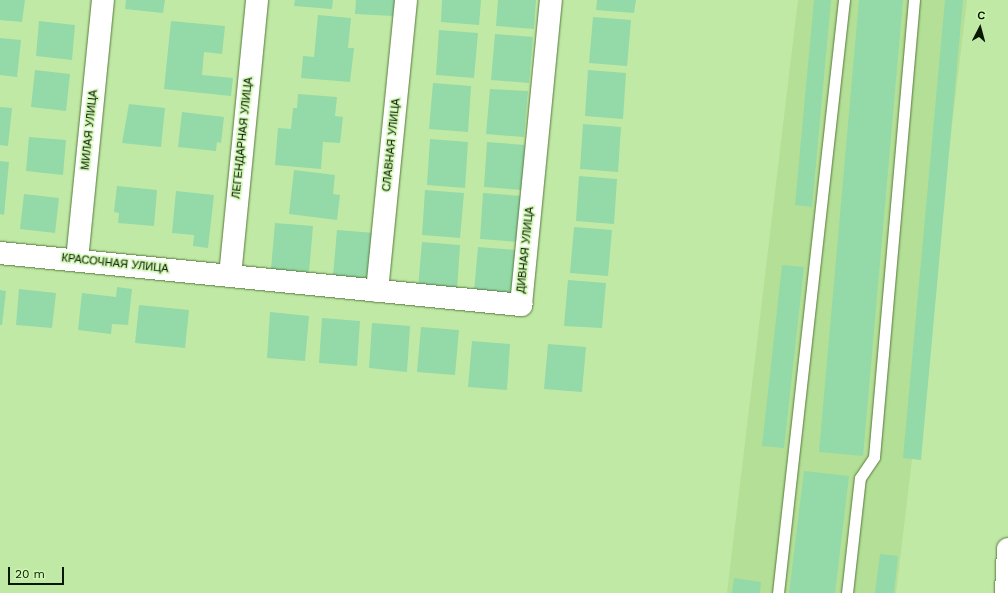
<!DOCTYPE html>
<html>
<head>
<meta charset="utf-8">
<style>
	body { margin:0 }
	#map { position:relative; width:1008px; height:593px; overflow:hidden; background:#c1e9a6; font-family:"Work Sans",sans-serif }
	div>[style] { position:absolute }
	.built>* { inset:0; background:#b4df96 }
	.building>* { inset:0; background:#94d9a8 }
	.roads { filter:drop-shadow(0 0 1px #577b3c) drop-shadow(0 0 1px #577b3c) }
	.service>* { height:11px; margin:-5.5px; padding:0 5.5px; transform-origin:5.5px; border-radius:5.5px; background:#fff }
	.minor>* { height:22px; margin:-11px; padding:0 11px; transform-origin:11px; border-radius:11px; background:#fff }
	span { translate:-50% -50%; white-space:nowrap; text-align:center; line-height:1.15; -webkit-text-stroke:3px #cef6b2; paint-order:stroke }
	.street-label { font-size:11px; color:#0a1801 }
	.north { position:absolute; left:960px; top:8px; width:40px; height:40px; -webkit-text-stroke:3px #cef6b2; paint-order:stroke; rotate:6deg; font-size:11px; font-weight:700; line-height:16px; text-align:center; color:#0a1801 }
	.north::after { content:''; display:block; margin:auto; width:14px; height:18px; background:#0a1801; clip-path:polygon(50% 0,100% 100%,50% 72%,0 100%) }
	.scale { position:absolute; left:8px; top:567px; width:56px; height:18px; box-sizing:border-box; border:2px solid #0a1801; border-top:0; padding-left:5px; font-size:12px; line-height:14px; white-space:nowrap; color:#0a1801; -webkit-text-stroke:3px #cef6b2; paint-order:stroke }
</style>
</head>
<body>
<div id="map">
	<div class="built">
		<i style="clip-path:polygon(798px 0,967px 0,896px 593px,727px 593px)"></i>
	</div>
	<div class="building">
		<i style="clip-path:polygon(0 0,25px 0,22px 22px,0 20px)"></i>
		<i style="clip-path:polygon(126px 0,165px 0,163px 13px,125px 9px)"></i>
		<i style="clip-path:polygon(295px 0,333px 0,332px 9px,294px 6px)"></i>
		<i style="clip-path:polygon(356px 0,395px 0,393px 16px,355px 14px)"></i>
		<i style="clip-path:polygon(442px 0,481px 0,479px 25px,441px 22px)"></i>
		<i style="clip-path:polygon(498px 0,536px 0,534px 29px,496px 26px)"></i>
		<i style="clip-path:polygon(597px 0,636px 0,634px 13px,596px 10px)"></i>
		<i style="clip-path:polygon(814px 0,831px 0,812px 207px,795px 205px)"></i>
		<i style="clip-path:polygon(859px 0,903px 0,863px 456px,819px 452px)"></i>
		<i style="clip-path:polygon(945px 0,963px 0,921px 460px,903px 458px)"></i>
		<i style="clip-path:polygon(318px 15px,351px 18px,348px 48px,354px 48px,350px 82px,301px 78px,303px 56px,314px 57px)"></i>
		<i style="clip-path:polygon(593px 17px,631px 20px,627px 66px,589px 63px)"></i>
		<i style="clip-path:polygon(39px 21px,75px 25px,72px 60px,36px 56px)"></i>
		<i style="clip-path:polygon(171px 21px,225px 26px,222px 54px,204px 52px,202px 75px,233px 78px,231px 96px,164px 89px)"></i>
		<i style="clip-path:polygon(439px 30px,478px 33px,474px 78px,436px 75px)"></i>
		<i style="clip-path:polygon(495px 34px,533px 37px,529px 83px,491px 80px)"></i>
		<i style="clip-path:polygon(0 38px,21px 40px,17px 77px,0 75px)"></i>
		<i style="clip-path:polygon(35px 70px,70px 74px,66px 111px,31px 107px)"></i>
		<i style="clip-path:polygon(588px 70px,626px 73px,623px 119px,585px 116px)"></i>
		<i style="clip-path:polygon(433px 83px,471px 86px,468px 132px,429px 129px)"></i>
		<i style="clip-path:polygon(490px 89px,528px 91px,524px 137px,486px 134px)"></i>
		<i style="clip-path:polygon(298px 94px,337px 97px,335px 116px,343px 117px,340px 143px,323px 142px,321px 169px,275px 165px,278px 128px,291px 129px,293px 108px,297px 108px)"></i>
		<i style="clip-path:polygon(129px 104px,165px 108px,161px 147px,122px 143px)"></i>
		<i style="clip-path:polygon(0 107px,12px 108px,8px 146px,0 145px)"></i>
		<i style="clip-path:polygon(182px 112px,224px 117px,221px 143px,217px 142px,216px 151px,178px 147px)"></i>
		<i style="clip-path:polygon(583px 124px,621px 127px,618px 172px,580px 169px)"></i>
		<i style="clip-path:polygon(29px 137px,66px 140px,63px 175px,26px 171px)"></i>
		<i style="clip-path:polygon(430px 139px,468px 142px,465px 188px,427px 185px)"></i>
		<i style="clip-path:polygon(487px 142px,525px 145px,522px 190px,484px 187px)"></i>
		<i style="clip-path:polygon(0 161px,9px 162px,4px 215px,0 214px)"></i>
		<i style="clip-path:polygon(294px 170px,335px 175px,333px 194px,340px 195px,337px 220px,289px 214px)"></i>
		<i style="clip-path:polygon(579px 176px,617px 179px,614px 224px,576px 221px)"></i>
		<i style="clip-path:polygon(117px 186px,157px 190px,154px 226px,118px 223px,119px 213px,114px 212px)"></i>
		<i style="clip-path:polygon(425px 190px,464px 193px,460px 238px,422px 235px)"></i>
		<i style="clip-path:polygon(176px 191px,214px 195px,208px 248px,193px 246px,194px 235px,172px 233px)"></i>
		<i style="clip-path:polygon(483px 193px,522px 196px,518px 242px,480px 239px)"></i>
		<i style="clip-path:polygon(24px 194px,59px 198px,55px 233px,20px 229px)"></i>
		<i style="clip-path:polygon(275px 223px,313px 226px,309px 272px,271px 269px)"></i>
		<i style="clip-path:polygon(574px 227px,612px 230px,608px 276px,570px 273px)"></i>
		<i style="clip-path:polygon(337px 230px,375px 233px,371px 279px,333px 276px)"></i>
		<i style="clip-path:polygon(422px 242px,460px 245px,457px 291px,418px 288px)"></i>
		<i style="clip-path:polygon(478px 247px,516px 250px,512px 295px,474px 292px)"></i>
		<i style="clip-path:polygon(782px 265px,804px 267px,784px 448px,762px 446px)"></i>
		<i style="clip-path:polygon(568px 280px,606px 283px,602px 328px,564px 326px)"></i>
		<i style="clip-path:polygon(117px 287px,132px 289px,128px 325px,112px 324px,111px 334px,78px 330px,82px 293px,116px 297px)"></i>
		<i style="clip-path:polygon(19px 289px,56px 293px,52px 328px,16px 325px)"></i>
		<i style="clip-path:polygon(0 290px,6px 291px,2px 325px,0 325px)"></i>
		<i style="clip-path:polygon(139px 305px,189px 310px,185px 348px,135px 343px)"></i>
		<i style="clip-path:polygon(270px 312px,309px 316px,305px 361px,267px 358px)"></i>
		<i style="clip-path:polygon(322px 318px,360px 321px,357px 366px,319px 363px)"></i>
		<i style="clip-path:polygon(372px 323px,410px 326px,407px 372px,369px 368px)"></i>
		<i style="clip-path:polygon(421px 327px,459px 330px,455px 375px,417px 372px)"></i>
		<i style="clip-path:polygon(472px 341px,510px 344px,507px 390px,468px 387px)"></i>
		<i style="clip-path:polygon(548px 344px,586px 347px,582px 392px,544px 389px)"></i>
		<i style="clip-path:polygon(804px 471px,849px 476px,835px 593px,789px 593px)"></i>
		<i style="clip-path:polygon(880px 554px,898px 556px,894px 593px,875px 593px)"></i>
		<i style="clip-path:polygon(734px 578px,761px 582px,760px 593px,732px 593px)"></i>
	</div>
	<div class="roads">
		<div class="service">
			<i style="left:778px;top:593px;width:597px;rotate:-83.65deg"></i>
			<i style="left:847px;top:593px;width:116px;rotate:-83.6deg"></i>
			<i style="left:860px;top:478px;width:25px;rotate:-56deg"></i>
			<i style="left:874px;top:457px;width:459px;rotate:-85deg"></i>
		</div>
		<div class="minor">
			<i style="left:0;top:253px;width:524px;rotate:5.7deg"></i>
			<i style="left:521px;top:305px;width:306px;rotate:-84.4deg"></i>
			<i style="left:77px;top:260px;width:261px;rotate:-84.3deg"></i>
			<i style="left:230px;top:276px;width:277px;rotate:-84.4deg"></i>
			<i style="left:377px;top:291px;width:292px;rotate:-84.3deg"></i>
			<i style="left:1006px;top:593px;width:44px;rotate:-87.4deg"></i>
		</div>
	</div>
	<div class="street-label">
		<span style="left:90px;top:130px;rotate:-84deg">МИЛАЯ УЛИЦА</span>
		<span style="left:243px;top:138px;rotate:-84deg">ЛЕГЕНДАРНАЯ УЛИЦА</span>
		<span style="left:392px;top:145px;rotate:-84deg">СЛАВНАЯ УЛИЦА</span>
		<span style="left:526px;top:250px;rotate:-84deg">ДИВНАЯ УЛИЦА</span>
		<span style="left:115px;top:264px;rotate:6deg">КРАСОЧНАЯ УЛИЦА</span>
	</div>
	<div class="north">С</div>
	<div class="scale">20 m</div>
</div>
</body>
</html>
